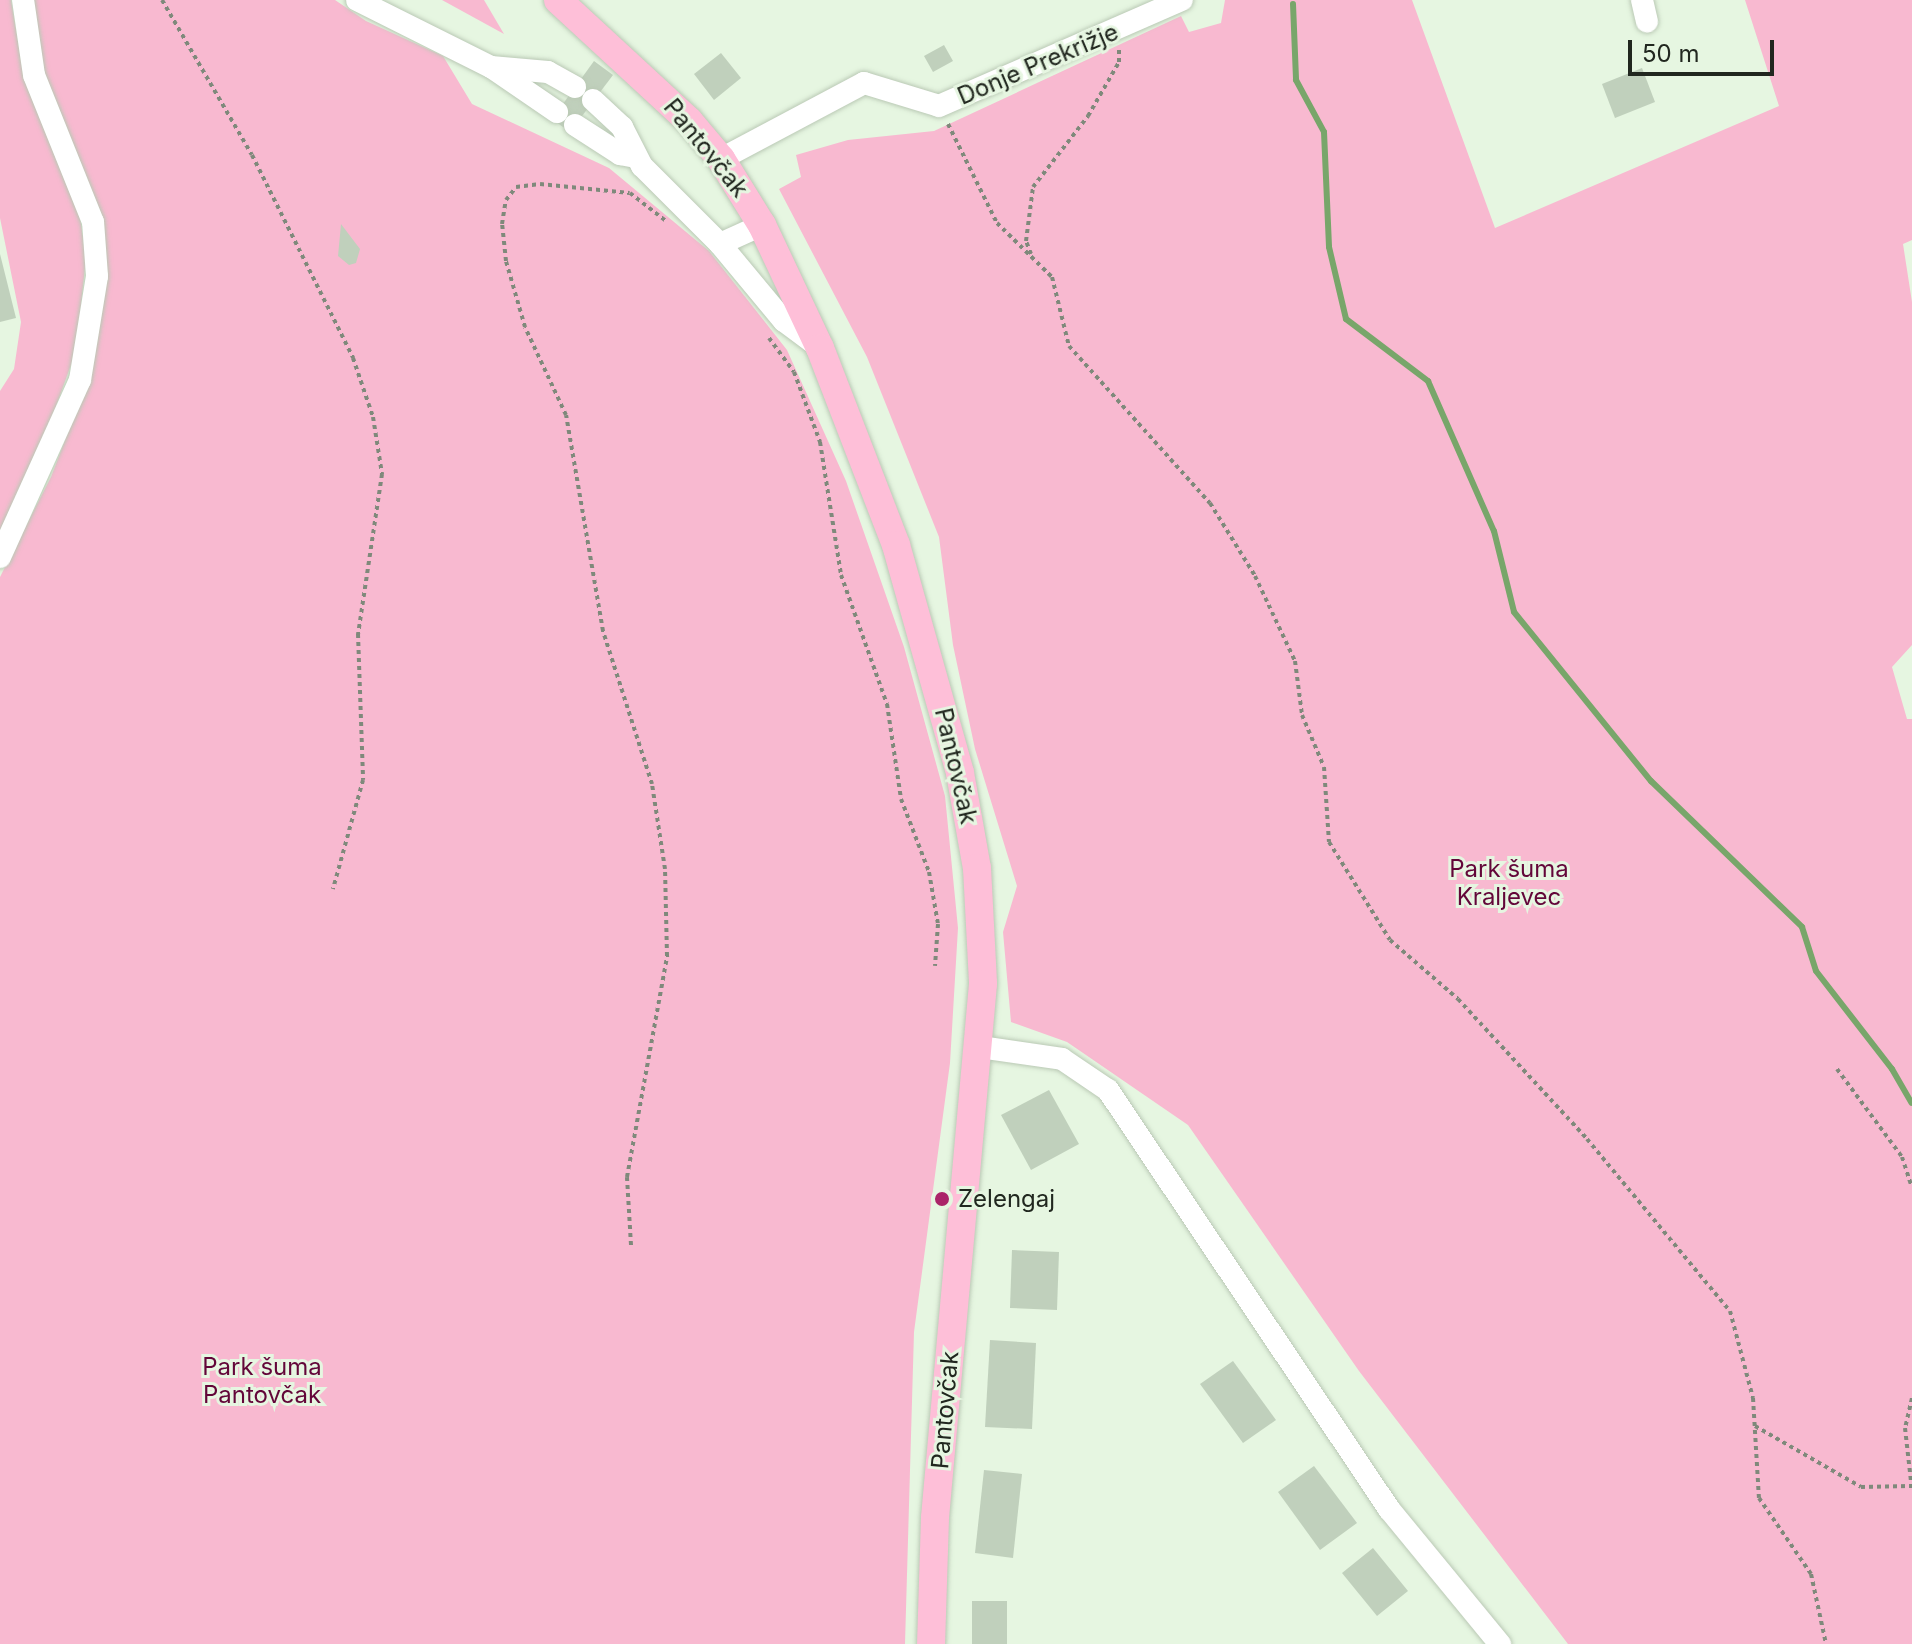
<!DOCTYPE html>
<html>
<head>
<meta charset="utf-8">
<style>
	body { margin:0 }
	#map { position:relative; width:1912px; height:1644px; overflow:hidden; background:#e6f6e1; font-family:Inter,sans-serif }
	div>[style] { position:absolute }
	.green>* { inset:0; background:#f8b9d0 }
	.stream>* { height:6px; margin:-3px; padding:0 3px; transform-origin:3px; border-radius:3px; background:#78a66a }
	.building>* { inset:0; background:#c0d0bc }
	.path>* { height:4px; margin-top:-2px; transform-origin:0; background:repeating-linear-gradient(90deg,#7f897b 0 4px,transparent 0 8px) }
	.roads { filter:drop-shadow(0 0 2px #bac9b5) drop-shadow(0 0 2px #bac9b5) }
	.minor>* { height:22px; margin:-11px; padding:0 11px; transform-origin:11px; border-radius:11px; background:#fff }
	.major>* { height:28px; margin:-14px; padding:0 14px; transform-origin:14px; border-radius:14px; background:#febfd8 }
	.dots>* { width:22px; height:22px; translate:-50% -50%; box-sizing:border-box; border:4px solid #e6f6e1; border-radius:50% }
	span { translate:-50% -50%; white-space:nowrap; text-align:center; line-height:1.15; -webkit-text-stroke:6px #e6f6e1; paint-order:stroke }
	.street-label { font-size:24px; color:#21271f }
	.park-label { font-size:24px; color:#630639 }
	.poi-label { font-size:24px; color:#21271f }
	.left { translate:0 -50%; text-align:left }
	.scale { position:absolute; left:1628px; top:40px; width:146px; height:36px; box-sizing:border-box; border:4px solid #21271f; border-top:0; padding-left:10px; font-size:24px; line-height:28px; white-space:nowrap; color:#21271f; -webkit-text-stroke:6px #e6f6e1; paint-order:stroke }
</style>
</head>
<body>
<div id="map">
	<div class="green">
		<i style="clip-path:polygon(0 0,11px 0,24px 78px,80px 218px,86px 258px,76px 351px,34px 467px,0 530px,0 391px,14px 369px,21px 322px,0 218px)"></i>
		<i style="clip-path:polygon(33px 0,335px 0,366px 21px,443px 56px,472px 104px,609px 168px,709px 251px,787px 350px,846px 481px,904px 647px,945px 796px,958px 928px,950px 1063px,914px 1332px,905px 1644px,0 1644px,0 577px,51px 477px,82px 396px,105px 269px,48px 95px)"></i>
		<i style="clip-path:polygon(442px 0,484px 0,504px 34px)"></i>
		<i style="clip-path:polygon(1225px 0,1412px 0,1495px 228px,1779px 106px,1745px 0,1912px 0,1912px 240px,1903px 244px,1912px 302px,1912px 645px,1892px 667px,1907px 719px,1912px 719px,1912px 1644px,1568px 1644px,1359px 1371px,1188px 1125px,1067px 1042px,1011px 1022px,1003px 932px,1017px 886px,975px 749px,953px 645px,939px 537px,867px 357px,779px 189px,801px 177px,796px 155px,848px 140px,934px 131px,1181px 16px,1189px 32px,1221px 23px)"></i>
	</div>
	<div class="stream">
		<i style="left:1293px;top:4px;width:76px;rotate:87.7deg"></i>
		<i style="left:1296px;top:80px;width:59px;rotate:61.7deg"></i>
		<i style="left:1324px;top:132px;width:115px;rotate:87.5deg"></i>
		<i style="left:1329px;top:247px;width:74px;rotate:76.7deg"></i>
		<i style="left:1346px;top:319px;width:103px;rotate:37.1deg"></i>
		<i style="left:1428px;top:381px;width:164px;rotate:66.3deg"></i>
		<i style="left:1494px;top:531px;width:83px;rotate:76.1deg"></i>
		<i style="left:1514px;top:612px;width:218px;rotate:51deg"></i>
		<i style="left:1651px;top:781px;width:210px;rotate:44deg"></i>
		<i style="left:1802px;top:927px;width:46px;rotate:72.3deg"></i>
		<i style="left:1816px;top:971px;width:124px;rotate:52.2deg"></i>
		<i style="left:1892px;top:1069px;width:39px;rotate:60deg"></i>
	</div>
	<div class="building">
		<i style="clip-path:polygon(944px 45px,953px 61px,933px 72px,924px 56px)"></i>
		<i style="clip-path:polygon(721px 53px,741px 78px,714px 100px,694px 74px)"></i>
		<i style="clip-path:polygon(594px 61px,613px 75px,570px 132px,552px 119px)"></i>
		<i style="clip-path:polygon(1642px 68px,1655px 102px,1615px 118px,1602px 84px)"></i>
		<i style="clip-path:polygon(341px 224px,360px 249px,356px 263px,349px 265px,338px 256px)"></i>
		<i style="clip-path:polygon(0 254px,16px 318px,0 322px)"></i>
		<i style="clip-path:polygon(1049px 1090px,1079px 1144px,1031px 1170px,1001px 1115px)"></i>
		<i style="clip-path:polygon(1012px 1250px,1059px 1252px,1057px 1310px,1010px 1308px)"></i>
		<i style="clip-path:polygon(990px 1340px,1036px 1343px,1032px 1429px,985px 1427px)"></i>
		<i style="clip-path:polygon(1233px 1361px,1276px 1420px,1243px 1443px,1200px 1384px)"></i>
		<i style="clip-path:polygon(1314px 1466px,1357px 1523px,1320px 1550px,1278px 1492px)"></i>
		<i style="clip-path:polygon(984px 1470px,1022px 1474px,1013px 1558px,975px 1553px)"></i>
		<i style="clip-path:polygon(1373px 1548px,1408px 1591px,1377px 1616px,1342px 1573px)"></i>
		<i style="clip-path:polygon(972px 1601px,1007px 1601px,1007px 1644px,972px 1644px)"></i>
	</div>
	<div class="path">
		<i style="left:162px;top:0;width:179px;rotate:59.9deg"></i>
		<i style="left:252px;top:155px;width:227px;rotate:63.5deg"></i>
		<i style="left:353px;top:358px;width:62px;rotate:71.3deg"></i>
		<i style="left:373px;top:417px;width:58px;rotate:81deg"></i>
		<i style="left:382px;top:474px;width:162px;rotate:98.5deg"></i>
		<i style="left:358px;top:634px;width:146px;rotate:88deg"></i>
		<i style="left:363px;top:780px;width:113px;rotate:105.4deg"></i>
		<i style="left:948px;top:124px;width:110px;rotate:63.7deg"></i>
		<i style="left:997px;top:223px;width:77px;rotate:44.5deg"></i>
		<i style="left:1052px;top:277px;width:71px;rotate:76.2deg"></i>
		<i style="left:1069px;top:346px;width:211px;rotate:48.1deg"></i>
		<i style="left:1210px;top:503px;width:86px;rotate:58.3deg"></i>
		<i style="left:1255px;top:576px;width:94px;rotate:64.8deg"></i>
		<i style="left:1295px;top:661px;width:54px;rotate:82.6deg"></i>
		<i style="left:1302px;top:715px;width:56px;rotate:67.1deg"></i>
		<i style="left:1324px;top:767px;width:75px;rotate:86.2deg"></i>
		<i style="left:1329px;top:842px;width:115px;rotate:58.1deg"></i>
		<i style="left:1390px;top:940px;width:90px;rotate:40.9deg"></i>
		<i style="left:1458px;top:999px;width:190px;rotate:47.3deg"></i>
		<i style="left:1587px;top:1139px;width:224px;rotate:50.3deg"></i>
		<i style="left:1730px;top:1311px;width:90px;rotate:75.2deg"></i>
		<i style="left:1753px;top:1398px;width:100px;rotate:86.6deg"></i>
		<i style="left:1759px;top:1498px;width:92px;rotate:55.6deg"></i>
		<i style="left:1811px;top:1574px;width:72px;rotate:77.9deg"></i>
		<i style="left:1031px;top:254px;width:14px;rotate:-111deg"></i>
		<i style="left:1026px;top:241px;width:54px;rotate:-82.6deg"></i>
		<i style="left:1033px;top:187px;width:90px;rotate:-52.2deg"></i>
		<i style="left:1088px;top:116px;width:62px;rotate:-60.1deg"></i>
		<i style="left:1119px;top:62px;width:15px;rotate:-90deg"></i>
		<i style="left:769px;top:338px;width:42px;rotate:53.7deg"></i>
		<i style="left:794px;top:372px;width:75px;rotate:69.6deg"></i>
		<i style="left:820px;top:442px;width:135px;rotate:81deg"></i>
		<i style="left:841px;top:575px;width:137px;rotate:70.4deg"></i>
		<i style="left:887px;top:704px;width:96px;rotate:81.6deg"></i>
		<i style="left:901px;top:799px;width:78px;rotate:69deg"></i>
		<i style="left:929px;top:872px;width:53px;rotate:80.2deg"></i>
		<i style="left:938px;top:924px;width:42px;rotate:94.1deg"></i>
		<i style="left:1837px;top:1069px;width:109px;rotate:53.5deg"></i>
		<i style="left:1902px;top:1157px;width:32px;rotate:72deg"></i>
		<i style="left:631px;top:1245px;width:68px;rotate:-93.4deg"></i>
		<i style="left:627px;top:1177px;width:225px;rotate:-79.7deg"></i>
		<i style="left:667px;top:956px;width:87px;rotate:-91.3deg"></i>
		<i style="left:665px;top:869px;width:86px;rotate:-98.7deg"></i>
		<i style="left:652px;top:784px;width:161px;rotate:-107.8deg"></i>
		<i style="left:603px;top:631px;width:219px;rotate:-99.7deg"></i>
		<i style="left:566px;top:415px;width:97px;rotate:-115deg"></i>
		<i style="left:525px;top:327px;width:69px;rotate:-106.1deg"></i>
		<i style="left:506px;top:261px;width:37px;rotate:-96deg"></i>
		<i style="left:502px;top:224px;width:24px;rotate:-81deg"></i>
		<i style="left:506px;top:200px;width:16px;rotate:-52deg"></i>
		<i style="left:516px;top:187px;width:24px;rotate:-7deg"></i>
		<i style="left:540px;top:184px;width:90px;rotate:5.7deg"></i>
		<i style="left:630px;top:193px;width:46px;rotate:37.9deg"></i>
		<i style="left:1912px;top:1398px;width:31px;rotate:103deg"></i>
		<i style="left:1905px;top:1428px;width:62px;rotate:83.6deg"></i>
		<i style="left:1755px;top:1426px;width:122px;rotate:29.9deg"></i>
		<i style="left:1861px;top:1487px;width:49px;rotate:-1.2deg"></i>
	</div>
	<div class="roads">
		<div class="minor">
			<i style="left:357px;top:0;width:150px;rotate:26.6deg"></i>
			<i style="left:491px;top:67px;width:57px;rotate:5deg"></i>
			<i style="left:548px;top:72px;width:31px;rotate:29deg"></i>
			<i style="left:1642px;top:0;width:22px;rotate:77deg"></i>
			<i style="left:491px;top:67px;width:80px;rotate:34.3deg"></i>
			<i style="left:593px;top:100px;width:40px;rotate:43deg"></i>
			<i style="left:622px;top:127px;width:44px;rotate:62.9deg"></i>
			<i style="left:642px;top:166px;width:110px;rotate:45deg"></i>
			<i style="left:720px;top:244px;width:46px;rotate:-24.3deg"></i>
			<i style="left:575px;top:125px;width:54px;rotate:32.8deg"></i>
			<i style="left:620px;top:154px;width:16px;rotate:11deg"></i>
			<i style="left:721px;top:159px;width:162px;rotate:-28deg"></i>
			<i style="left:864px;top:83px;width:78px;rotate:17deg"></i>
			<i style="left:939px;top:106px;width:265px;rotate:-23.6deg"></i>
			<i style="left:720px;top:244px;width:100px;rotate:50.3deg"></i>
			<i style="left:784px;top:321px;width:44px;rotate:36.6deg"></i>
			<i style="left:0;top:557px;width:194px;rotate:-65.7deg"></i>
			<i style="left:80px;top:380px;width:105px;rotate:-80.7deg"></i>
			<i style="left:97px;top:276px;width:54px;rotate:-94.2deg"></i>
			<i style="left:93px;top:222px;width:158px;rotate:-111.9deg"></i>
			<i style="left:34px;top:75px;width:76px;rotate:-98.3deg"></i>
			<i style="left:980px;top:1047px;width:83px;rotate:8.3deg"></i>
			<i style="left:1062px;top:1059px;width:55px;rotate:34deg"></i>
			<i style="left:1108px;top:1090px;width:505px;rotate:56.15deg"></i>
			<i style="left:1389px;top:1509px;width:175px;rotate:50.6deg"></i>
		</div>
		<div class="major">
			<i style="left:558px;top:0;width:178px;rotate:42.7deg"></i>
			<i style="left:689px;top:121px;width:50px;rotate:49.9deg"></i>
			<i style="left:721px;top:159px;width:78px;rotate:58.2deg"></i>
			<i style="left:762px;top:225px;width:136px;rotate:64.8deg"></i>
			<i style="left:820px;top:348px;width:211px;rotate:68.9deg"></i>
			<i style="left:896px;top:545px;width:237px;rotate:74.3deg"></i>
			<i style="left:960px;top:773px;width:97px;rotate:79.9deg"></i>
			<i style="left:977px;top:868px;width:116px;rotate:87deg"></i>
			<i style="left:983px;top:984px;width:536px;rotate:95.14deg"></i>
			<i style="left:935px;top:1518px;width:126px;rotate:91.8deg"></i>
		</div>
	</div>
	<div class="dots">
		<i style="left:942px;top:1199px;background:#ab2469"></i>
	</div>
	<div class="street-label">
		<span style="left:1038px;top:64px;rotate:-23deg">Donje Prekrižje</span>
		<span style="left:706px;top:148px;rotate:51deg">Pantovčak</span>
		<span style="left:956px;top:766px;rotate:77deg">Pantovčak</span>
		<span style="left:945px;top:1410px;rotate:-85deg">Pantovčak</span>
	</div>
	<div class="park-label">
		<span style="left:1509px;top:883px">Park šuma<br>Kraljevec</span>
		<span style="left:262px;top:1381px">Park šuma<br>Pantovčak</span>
	</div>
	<div class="poi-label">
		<span class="left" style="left:958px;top:1199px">Zelengaj</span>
	</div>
	<div class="scale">50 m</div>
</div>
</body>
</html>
